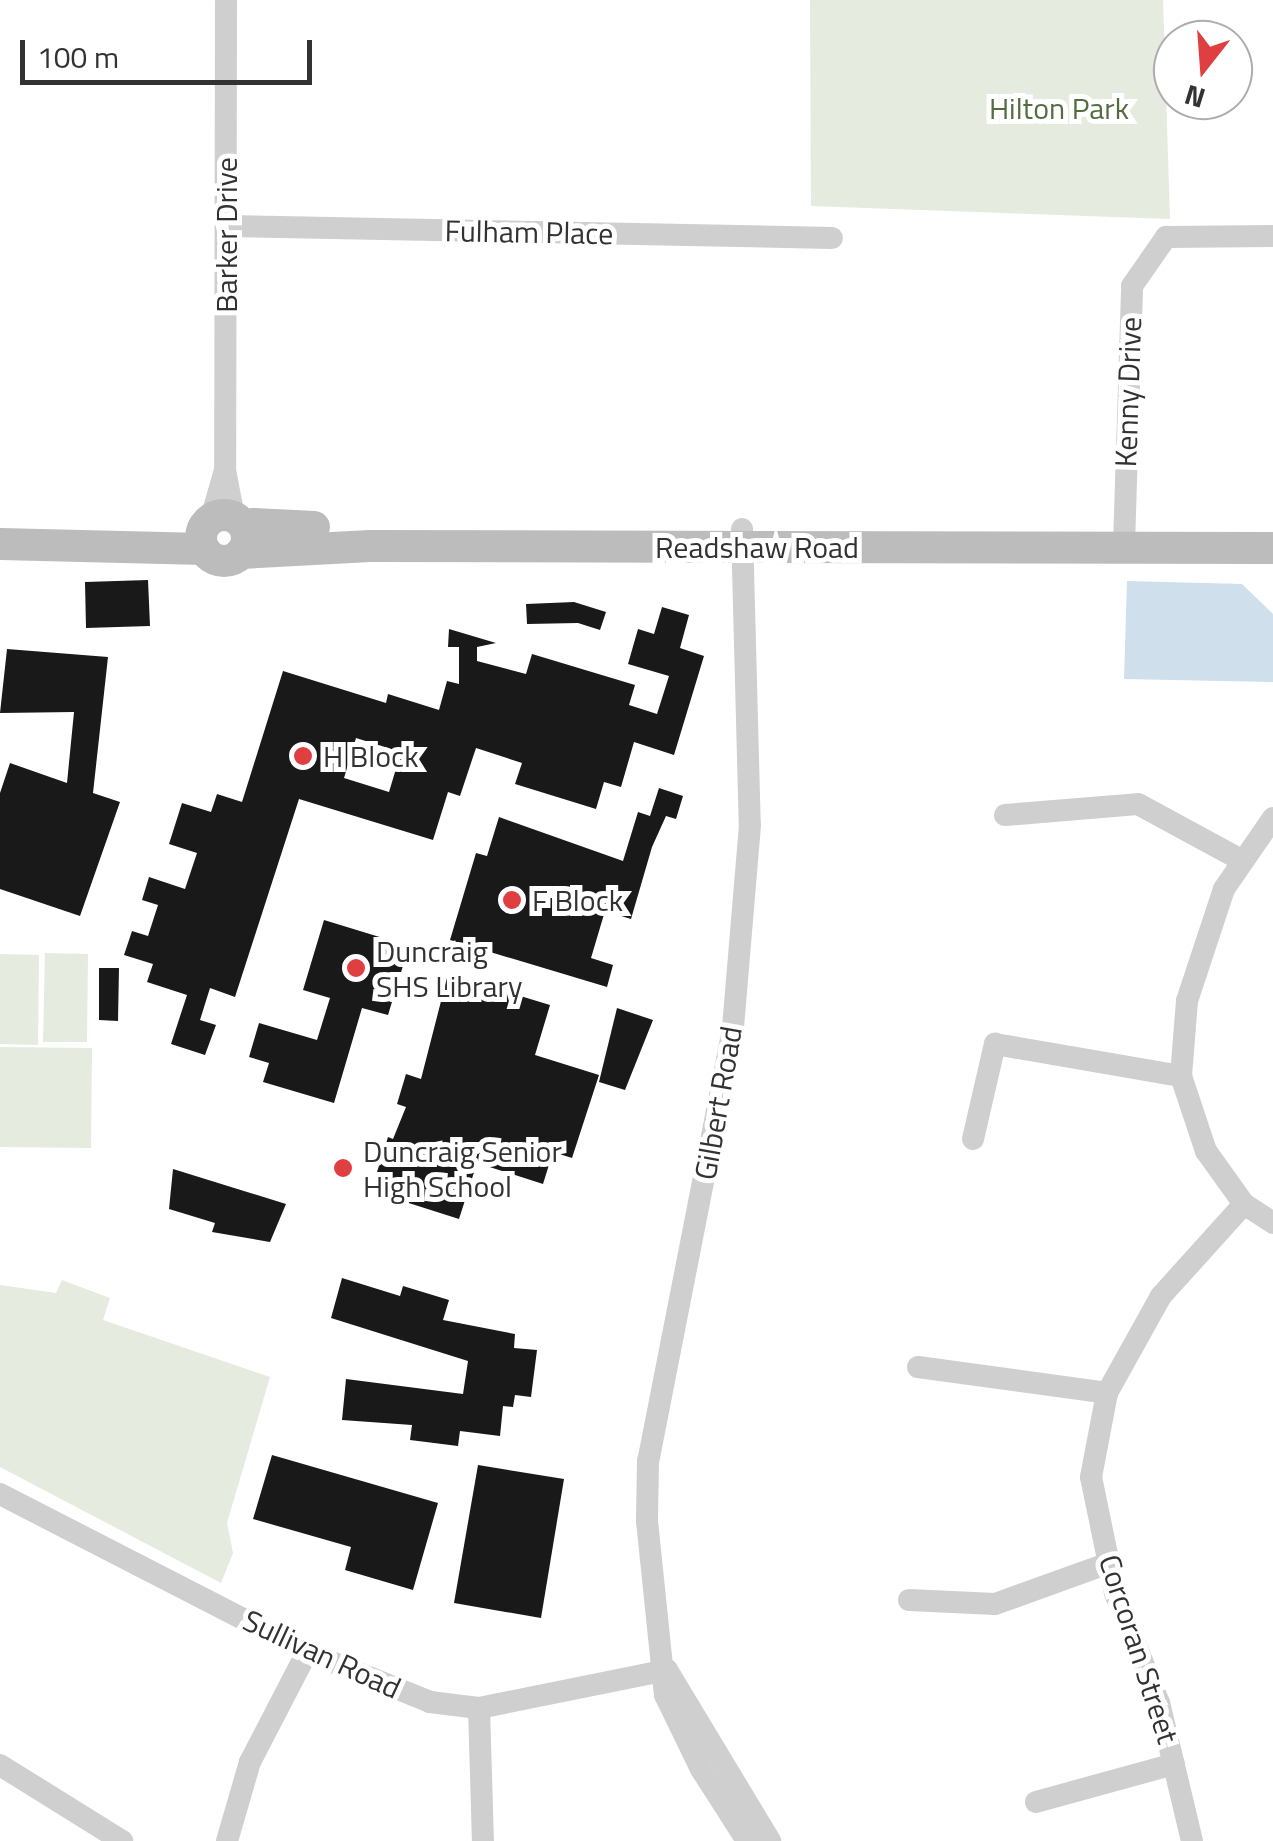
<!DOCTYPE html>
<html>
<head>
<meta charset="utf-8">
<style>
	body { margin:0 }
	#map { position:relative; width:1273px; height:1841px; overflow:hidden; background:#fff; font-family:"Titillium Web",sans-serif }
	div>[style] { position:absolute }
	.green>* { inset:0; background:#e5ebdf }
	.water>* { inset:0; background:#cfdfec }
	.building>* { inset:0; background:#191919 }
	.street>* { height:22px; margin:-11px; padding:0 11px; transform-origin:11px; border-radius:11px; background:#cfcfcf }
	.secondary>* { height:32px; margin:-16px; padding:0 16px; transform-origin:16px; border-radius:16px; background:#bcbcbc }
	.secondary>.ring { margin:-16px; padding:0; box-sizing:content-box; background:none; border:32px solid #bcbcbc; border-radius:50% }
	.dots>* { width:28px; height:28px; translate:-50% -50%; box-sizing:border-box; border:5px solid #fff; border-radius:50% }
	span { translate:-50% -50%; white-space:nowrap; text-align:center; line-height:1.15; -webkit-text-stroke:10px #fff; paint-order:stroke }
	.park-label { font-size:30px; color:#536d41 }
	.street-label { font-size:30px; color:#323232 }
	.poi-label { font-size:30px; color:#323232 }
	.left { translate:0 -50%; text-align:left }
	.north { position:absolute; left:1153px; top:20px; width:100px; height:100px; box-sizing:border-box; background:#fff; border:2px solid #adadad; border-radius:50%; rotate:197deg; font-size:28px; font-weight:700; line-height:40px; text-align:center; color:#323232 }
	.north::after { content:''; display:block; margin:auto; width:35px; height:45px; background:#df3f41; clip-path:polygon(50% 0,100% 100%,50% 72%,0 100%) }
	.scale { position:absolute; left:20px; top:40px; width:292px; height:45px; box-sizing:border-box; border:5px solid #323232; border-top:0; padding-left:12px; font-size:30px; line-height:35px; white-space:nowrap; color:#323232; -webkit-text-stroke:8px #fff; paint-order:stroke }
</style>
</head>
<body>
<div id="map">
	<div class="green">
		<i style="clip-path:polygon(810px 0,1163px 0,1170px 219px,811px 206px)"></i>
		<i style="clip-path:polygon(45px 953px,88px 954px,87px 1042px,43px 1042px)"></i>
		<i style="clip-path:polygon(0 954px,39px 955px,38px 1045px,0 1044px)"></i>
		<i style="clip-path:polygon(0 1047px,92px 1048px,91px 1148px,0 1147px)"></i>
		<i style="clip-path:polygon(62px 1280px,110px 1298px,103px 1320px,270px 1377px,227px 1523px,233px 1553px,221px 1583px,0 1467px,0 1285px,56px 1293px)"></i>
	</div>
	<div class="water">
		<i style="clip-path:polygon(1127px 581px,1242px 584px,1273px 614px,1273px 682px,1124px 679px)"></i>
	</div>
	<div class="building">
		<i style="clip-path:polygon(148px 580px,150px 626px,86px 628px,85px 582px)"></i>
		<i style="clip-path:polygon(574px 602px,606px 612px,600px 630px,578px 623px,527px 624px,526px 604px)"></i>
		<i style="clip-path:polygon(evenodd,662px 607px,689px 615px,680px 648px,704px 656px,674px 755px,634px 742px,621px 787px,604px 782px,596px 809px,515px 784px,522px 763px,476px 748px,460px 796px,448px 792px,433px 840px,299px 799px,235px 997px,210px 988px,200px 1020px,216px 1025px,205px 1055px,171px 1044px,187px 995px,147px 982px,153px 964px,124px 955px,132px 931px,148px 936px,158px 905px,142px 900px,149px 877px,185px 889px,197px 853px,169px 844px,182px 803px,211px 812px,217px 794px,242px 802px,283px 671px,386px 703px,388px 694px,439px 710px,447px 681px,459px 684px,459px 647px,448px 647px,449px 629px,496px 643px,477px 647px,477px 661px,526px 674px,532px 654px,635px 685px,629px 705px,657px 714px,669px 676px,628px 664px,638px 629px,654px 634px,662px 607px,356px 738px,401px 752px,389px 792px,344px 778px,356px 738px)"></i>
		<i style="clip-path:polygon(7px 649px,108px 657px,93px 793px,120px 802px,80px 916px,0 889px,0 793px,10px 763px,67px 783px,74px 712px,0 713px)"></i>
		<i style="clip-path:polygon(659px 788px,683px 796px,676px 819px,666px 816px,652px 847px,631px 919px,605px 911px,591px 958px,613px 965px,607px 987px,450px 940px,476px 853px,487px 856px,499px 817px,623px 861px,638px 812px,650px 816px)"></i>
		<i style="clip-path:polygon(324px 920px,409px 946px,388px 1015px,362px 1008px,334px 1103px,263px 1082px,269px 1063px,249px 1057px,259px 1023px,317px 1040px,330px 998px,303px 990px)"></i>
		<i style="clip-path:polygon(99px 968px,119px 968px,118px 1021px,99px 1020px)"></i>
		<i style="clip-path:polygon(448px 974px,550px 1005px,535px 1055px,599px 1075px,572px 1158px,553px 1152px,543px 1184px,477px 1163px,459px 1219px,371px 1191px,388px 1137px,393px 1139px,406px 1107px,397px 1104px,406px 1074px,421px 1079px)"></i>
		<i style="clip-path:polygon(617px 1008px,653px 1020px,625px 1090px,599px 1082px)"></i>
		<i style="clip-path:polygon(173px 1169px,286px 1204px,270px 1242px,212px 1232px,215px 1223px,169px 1209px)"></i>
		<i style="clip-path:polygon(342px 1278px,400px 1296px,403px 1286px,449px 1300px,443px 1320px,515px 1334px,514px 1348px,537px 1350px,531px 1397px,515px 1395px,513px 1407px,503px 1406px,500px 1436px,460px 1431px,458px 1446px,410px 1440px,412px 1425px,342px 1420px,346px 1379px,463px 1394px,468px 1361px,331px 1318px)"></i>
		<i style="clip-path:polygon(272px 1455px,438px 1503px,413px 1590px,345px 1570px,351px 1547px,253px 1519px)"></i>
		<i style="clip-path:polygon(478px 1465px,564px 1479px,541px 1618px,454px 1603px)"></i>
	</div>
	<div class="street">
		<i style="left:226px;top:0;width:470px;rotate:90.1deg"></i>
		<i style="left:225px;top:470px;width:48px;rotate:79.2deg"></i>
		<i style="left:226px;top:226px;width:606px;rotate:1.13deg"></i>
		<i style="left:211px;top:519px;width:51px;rotate:-74.1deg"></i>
		<i style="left:742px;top:529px;width:296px;rotate:88.5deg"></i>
		<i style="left:750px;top:825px;width:205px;rotate:94.8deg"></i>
		<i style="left:733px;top:1029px;width:440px;rotate:101.1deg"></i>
		<i style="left:648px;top:1461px;width:60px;rotate:91deg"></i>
		<i style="left:647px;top:1521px;width:175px;rotate:84.1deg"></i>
		<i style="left:665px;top:1695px;width:82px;rotate:64.1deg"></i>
		<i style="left:701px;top:1769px;width:85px;rotate:57.4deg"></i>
		<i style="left:1124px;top:545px;width:259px;rotate:-88.2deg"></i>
		<i style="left:1132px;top:286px;width:60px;rotate:-55.2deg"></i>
		<i style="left:1166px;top:237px;width:107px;rotate:-0.5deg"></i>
		<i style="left:1005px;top:815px;width:133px;rotate:-4.7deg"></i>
		<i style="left:1138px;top:804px;width:119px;rotate:28.5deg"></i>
		<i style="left:1273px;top:818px;width:86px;rotate:124.6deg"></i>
		<i style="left:1224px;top:889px;width:118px;rotate:108.3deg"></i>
		<i style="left:1187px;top:1001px;width:75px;rotate:94.6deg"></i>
		<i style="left:1181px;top:1076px;width:79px;rotate:71.6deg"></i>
		<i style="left:1206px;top:1151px;width:65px;rotate:54.4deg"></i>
		<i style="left:1244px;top:1204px;width:35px;rotate:33deg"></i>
		<i style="left:973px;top:1139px;width:98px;rotate:-77deg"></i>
		<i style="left:995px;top:1044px;width:189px;rotate:9.8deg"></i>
		<i style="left:918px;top:1367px;width:191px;rotate:7.8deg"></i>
		<i style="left:0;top:1494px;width:345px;rotate:27.2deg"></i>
		<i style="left:307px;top:1652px;width:133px;rotate:22.1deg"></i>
		<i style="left:430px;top:1702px;width:49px;rotate:7deg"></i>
		<i style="left:479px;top:1708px;width:192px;rotate:-11.4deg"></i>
		<i style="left:909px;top:1600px;width:86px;rotate:2.7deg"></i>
		<i style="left:995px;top:1604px;width:121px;rotate:-19.8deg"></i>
		<i style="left:667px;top:1670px;width:200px;rotate:58.9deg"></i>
		<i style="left:479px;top:1708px;width:133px;rotate:88.3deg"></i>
		<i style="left:0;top:1765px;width:144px;rotate:31.9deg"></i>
		<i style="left:1036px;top:1802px;width:143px;rotate:-15.4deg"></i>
		<i style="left:227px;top:1841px;width:82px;rotate:-73.8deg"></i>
		<i style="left:250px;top:1762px;width:124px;rotate:-62.6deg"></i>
		<i style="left:1192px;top:1841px;width:142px;rotate:-103.4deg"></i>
		<i style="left:1159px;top:1703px;width:118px;rotate:-111.8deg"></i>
		<i style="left:1115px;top:1593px;width:118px;rotate:-101.7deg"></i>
		<i style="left:1091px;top:1477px;width:86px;rotate:-79.2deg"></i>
		<i style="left:1107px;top:1393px;width:111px;rotate:-60.9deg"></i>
		<i style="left:1161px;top:1296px;width:124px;rotate:-47.9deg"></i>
	</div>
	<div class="secondary">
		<i class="ring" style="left:201px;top:515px;width:14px;height:14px"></i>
		<i style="left:246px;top:530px;width:10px;rotate:-37deg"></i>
		<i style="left:254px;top:524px;width:60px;rotate:2.9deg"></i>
		<i style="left:0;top:544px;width:204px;rotate:1.4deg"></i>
		<i style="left:241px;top:553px;width:129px;rotate:-3.1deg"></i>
		<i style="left:370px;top:546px;width:903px;rotate:0.13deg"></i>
	</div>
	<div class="dots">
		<i style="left:303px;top:756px;background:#df3f41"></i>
		<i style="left:512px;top:900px;background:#df3f41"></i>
		<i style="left:356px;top:968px;background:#df3f41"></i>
		<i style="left:343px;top:1168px;background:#df3f41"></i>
	</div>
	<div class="park-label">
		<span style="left:1059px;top:108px">Hilton Park</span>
	</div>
	<div class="street-label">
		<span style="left:529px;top:232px;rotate:1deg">Fulham Place</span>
		<span style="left:226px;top:235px;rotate:-90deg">Barker Drive</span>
		<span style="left:1128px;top:392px;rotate:-88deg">Kenny Drive</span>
		<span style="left:757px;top:547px">Readshaw Road</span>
		<span style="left:718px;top:1103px;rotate:-80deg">Gilbert Road</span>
		<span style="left:1139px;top:1649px;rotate:72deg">Corcoran Street</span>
		<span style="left:322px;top:1654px;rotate:25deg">Sullivan Road</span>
	</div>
	<div class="poi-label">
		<span class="left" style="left:323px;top:756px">H Block</span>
		<span class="left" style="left:532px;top:900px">F Block</span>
		<span class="left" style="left:376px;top:968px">Duncraig<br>SHS Library</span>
		<span class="left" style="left:363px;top:1168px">Duncraig Senior<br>High School</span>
	</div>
	<div class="north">N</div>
	<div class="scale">100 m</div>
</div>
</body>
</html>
